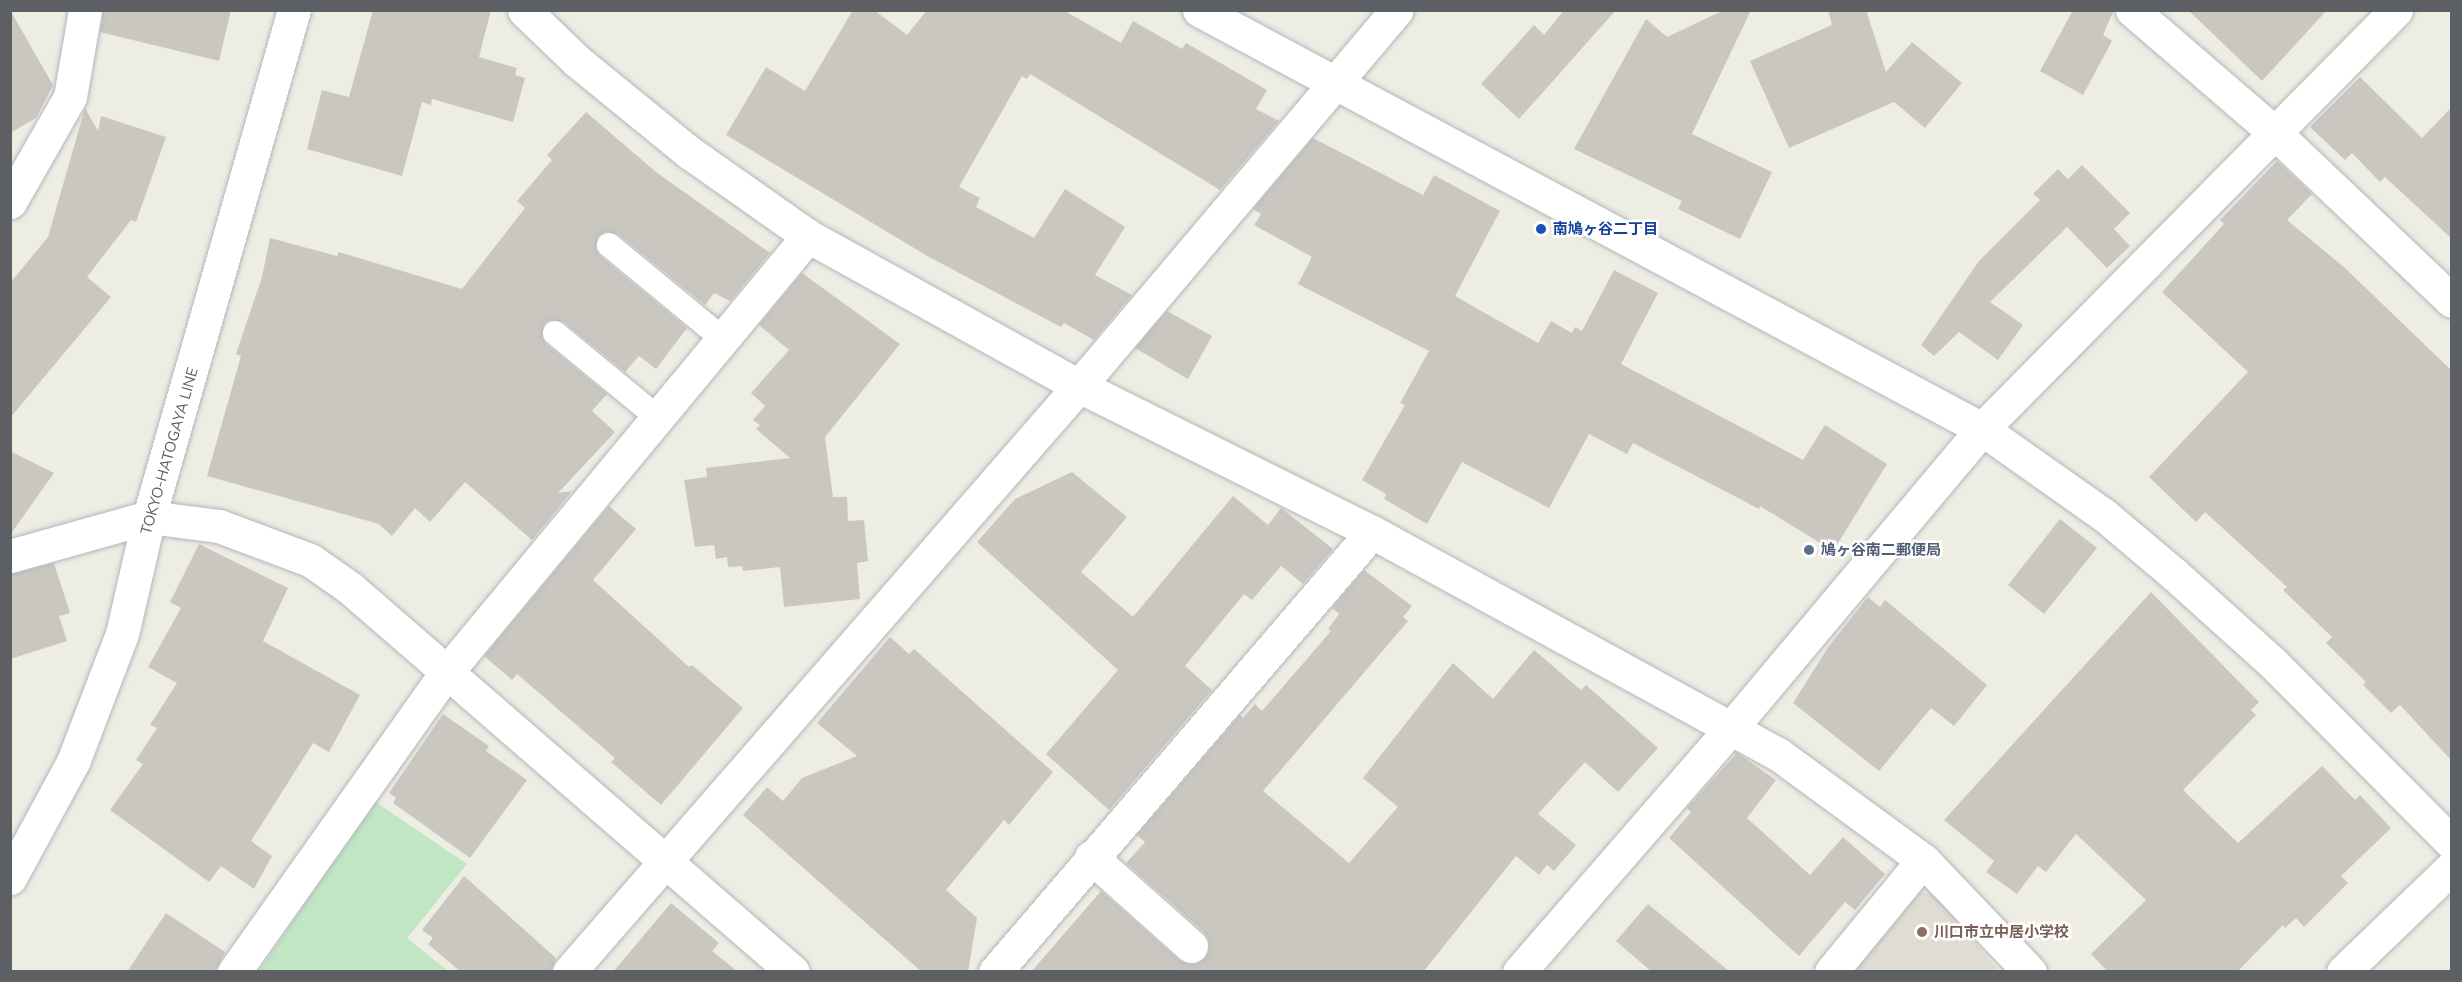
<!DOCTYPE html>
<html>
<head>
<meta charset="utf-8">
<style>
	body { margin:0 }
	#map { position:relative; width:2462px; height:982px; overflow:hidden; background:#eeede4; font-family:Mulish,"Noto Sans JP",sans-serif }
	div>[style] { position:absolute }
	.education>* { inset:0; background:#dfddd2 }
	.green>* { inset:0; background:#c0e6c4 }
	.building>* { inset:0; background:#cac7c1 }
	.roads { filter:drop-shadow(0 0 2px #b4b6bb) drop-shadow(0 0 2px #b4b6bb) }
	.service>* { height:24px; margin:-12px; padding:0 12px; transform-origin:12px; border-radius:12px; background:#fff }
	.minor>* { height:33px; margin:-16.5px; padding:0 16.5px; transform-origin:16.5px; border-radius:16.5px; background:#fff }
	.tertiary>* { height:33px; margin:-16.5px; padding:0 16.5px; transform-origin:16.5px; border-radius:16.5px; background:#fff }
	.secondary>* { height:33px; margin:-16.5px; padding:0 16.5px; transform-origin:16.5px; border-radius:16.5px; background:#fff }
	.dots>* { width:16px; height:16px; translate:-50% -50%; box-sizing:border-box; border:3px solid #fff; border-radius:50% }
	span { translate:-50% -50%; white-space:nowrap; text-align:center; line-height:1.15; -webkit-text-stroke:5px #fff; paint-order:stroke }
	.transit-label { font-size:15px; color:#164399; font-weight:700 }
	.left { translate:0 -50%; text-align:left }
	.street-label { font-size:15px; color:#5c5f64 }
	.service-label { font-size:15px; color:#4e5e75; font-weight:700 }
	.education-label { font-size:15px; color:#785e54; font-weight:700 }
	.frame { position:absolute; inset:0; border:12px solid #5c5f64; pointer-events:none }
</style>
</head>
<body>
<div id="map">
	<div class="education">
		<i style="clip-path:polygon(1909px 893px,1933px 893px,1999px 971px,1846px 972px)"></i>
	</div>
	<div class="green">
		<i style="clip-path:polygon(374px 801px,467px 864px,407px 938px,448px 971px,259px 971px)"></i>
	</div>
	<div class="building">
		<i style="clip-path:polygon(10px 10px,53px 85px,36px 118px,10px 133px)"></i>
		<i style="clip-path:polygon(103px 10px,231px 10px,219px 61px,100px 32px)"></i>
		<i style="clip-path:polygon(373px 10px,491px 10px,479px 57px,517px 68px,515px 75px,525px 78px,513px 122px,432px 99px,431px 105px,422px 102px,402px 176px,307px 149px,322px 90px,349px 97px)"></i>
		<i style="clip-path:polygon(853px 10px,874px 10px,907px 35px,927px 10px,1063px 10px,1121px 43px,1133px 21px,1182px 49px,1186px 43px,1267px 90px,1256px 109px,1279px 121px,1220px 190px,1030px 74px,1027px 79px,1022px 76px,959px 187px,980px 198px,976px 207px,1034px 238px,1065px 189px,1125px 227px,1095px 275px,1132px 295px,1094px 340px,1064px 323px,1061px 327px,929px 257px,726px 135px,766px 67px,805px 91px)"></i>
		<i style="clip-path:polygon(1564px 10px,1616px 10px,1519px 119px,1481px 84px,1534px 25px,1544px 35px)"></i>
		<i style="clip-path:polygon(1724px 10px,1751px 10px,1692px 134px,1772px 172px,1740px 239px,1678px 209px,1682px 201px,1574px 149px,1646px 19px,1667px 37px)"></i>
		<i style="clip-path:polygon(1828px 10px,1866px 10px,1886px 72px,1912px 42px,1962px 83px,1925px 128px,1894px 102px,1789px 148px,1750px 61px,1832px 25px)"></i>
		<i style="clip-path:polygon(2073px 10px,2114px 10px,2103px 35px,2112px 41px,2083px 95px,2040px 71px)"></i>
		<i style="clip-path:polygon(2188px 10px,2327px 10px,2262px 81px)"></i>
		<i style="clip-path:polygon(2360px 77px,2422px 138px,2451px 108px,2451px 238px,2385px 177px,2380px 182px,2352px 153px,2345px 160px,2310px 127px)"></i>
		<i style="clip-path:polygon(85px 108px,98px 131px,101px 116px,166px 137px,136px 222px,131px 220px,87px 277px,111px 297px,10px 418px,10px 283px,48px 237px)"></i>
		<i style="clip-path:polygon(586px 112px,656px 172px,770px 253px,730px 301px,714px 293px,705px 305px,618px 234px,605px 232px,598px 236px,596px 249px,600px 256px,687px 328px,656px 369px,639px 356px,625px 372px,564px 322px,551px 320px,544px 324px,542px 337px,546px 344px,607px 394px,592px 411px,615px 432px,558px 493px,572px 491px,532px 540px,465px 482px,430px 522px,415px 508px,392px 536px,379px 524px,207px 476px,241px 356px,236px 354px,262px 277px,270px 238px,337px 256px,339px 252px,462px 289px,525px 208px,517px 201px,552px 160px,547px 155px)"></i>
		<i style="clip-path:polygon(1313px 138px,1423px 195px,1434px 175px,1500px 211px,1455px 296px,1538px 343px,1551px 321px,1572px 333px,1575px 327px,1582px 331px,1614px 270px,1658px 293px,1621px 364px,1803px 460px,1825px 425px,1887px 464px,1833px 551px,1760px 506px,1759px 509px,1633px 443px,1627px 454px,1589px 434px,1549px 508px,1462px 462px,1427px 524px,1384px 499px,1386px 494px,1362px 480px,1405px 405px,1400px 403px,1429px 351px,1298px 284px,1312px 257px,1254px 225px,1261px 214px,1253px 209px)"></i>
		<i style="clip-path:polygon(2277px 161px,2312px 194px,2287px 220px,2345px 268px,2451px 370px,2451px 760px,2400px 705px,2391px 713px,2363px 685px,2366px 682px,2326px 643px,2332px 637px,2283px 590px,2287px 587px,2205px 512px,2196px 522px,2149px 477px,2248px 372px,2162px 292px,2224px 224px,2220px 220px)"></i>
		<i style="clip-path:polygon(2082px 165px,2130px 213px,2114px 229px,2130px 246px,2107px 268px,2067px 227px,1990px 302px,2023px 325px,1998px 360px,1959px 332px,1934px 356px,1921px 345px,1979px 261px,2040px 200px,2033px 194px,2058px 169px,2068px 179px)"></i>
		<i style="clip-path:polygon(802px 273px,900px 344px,825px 437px,833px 497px,847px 497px,848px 521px,864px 520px,868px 561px,857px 563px,860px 599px,784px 607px,780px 567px,743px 571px,742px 566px,728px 567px,727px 557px,716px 559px,714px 545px,695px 547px,684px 480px,707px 477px,706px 468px,790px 458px,756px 429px,760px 425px,753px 420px,765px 406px,751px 393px,789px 350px,759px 325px)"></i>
		<i style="clip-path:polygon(1167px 311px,1212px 336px,1188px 379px,1135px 348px)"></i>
		<i style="clip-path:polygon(10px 451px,54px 473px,10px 535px)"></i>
		<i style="clip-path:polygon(1072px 472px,1127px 517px,1081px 572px,1133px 617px,1233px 496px,1268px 525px,1281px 508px,1333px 549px,1303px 584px,1281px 566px,1252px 600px,1244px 594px,1185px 666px,1212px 690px,1109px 810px,1046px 754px,1118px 670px,977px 542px,1015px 499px)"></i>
		<i style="clip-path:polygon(609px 506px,636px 529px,593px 580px,689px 667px,692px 665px,743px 708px,661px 805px,611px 762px,615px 758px,517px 674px,512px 680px,484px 656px)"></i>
		<i style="clip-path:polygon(2060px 519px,2097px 548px,2044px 614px,2008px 585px)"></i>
		<i style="clip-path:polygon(199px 544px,288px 588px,263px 641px,360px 695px,329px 752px,313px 743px,251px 841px,272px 856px,254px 889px,221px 866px,209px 882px,110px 810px,143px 764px,136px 760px,157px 728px,150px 725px,177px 683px,148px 667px,181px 608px,170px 602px)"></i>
		<i style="clip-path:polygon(54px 563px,70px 613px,59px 616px,67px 641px,10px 659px,10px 574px)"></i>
		<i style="clip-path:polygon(1364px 570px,1412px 606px,1403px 617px,1408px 621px,1263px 791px,1349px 863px,1398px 807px,1363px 778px,1453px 663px,1493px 699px,1534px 650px,1581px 690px,1586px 685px,1658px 748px,1618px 792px,1585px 762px,1538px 814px,1576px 845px,1554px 871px,1547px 865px,1539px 875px,1516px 856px,1423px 972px,1031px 972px,1101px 891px,1179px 960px,1196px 964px,1205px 958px,1209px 941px,1204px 932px,1126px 863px,1145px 842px,1137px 835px,1240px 715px,1243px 718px,1255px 704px,1262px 711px,1331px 631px,1328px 629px,1339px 614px,1332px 608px)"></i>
		<i style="clip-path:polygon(2151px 592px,2259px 702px,2251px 710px,2256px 715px,2183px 790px,2238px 843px,2322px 766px,2355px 800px,2360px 795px,2391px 828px,2341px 876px,2348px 883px,2304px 927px,2296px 918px,2285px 928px,2283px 925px,2237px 972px,2108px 972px,2091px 954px,2146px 900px,2076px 834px,2046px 872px,2038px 866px,2017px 894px,1986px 872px,1994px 861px,1944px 820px)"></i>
		<i style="clip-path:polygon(1868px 597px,1880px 607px,1885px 600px,1987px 685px,1954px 726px,1931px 708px,1879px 771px,1793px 703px,1829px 646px)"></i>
		<i style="clip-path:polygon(890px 637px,909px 654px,914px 649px,1053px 772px,1009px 825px,1004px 820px,946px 890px,977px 918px,968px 972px,922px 972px,743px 815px,767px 787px,783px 801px,802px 778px,857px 756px,817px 723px)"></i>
		<i style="clip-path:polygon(443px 714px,489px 746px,486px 751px,527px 780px,470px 858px,393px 803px,396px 798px,389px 793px)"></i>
		<i style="clip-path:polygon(1737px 753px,1776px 780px,1747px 818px,1810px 875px,1843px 837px,1885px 874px,1855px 910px,1845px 902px,1799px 956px,1669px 838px,1691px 812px,1687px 808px)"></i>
		<i style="clip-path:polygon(464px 876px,556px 958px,551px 972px,461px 972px,428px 944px,433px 938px,422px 930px)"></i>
		<i style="clip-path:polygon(671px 903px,719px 943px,712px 951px,738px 972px,613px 972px)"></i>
		<i style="clip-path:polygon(1648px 904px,1730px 972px,1652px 972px,1616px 941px)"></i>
		<i style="clip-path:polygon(166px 913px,225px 952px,215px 972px,127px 972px)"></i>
	</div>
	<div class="roads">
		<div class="service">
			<i style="left:609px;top:245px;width:148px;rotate:39.5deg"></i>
			<i style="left:555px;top:333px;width:132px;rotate:39.5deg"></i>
		</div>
		<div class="minor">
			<i style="left:524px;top:10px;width:74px;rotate:43.9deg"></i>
			<i style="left:577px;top:61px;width:146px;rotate:39.2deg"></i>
			<i style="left:690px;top:153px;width:144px;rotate:35.1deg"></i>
			<i style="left:808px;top:236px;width:310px;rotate:29deg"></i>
			<i style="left:1079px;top:386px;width:327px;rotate:26.5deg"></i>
			<i style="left:1372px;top:532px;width:463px;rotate:28.7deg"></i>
			<i style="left:1778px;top:754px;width:180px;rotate:36.2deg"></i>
			<i style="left:1923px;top:860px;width:155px;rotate:46.3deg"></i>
			<i style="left:2132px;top:10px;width:189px;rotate:40.7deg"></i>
			<i style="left:2275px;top:133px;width:244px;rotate:43.5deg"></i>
			<i style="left:10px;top:202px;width:121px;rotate:-60.3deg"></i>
			<i style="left:70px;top:97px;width:88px;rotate:-80.2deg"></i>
			<i style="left:1982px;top:429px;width:589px;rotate:-45.34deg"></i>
			<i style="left:10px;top:556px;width:144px;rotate:-15.7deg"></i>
			<i style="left:149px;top:517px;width:71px;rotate:7.3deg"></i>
			<i style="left:219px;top:526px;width:97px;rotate:20.5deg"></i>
			<i style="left:310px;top:560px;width:49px;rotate:35deg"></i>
			<i style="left:350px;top:588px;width:586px;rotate:40.92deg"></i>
			<i style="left:1091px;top:857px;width:134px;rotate:41.7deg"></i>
			<i style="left:234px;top:972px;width:367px;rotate:-54.7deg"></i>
			<i style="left:446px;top:673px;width:567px;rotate:-50.36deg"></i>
			<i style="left:569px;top:972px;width:777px;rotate:-48.97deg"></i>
			<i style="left:1079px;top:386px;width:492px;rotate:-49.8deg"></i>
			<i style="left:995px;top:972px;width:579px;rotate:-49.41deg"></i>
			<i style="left:1831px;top:972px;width:145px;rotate:-50.6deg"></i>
			<i style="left:2343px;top:972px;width:151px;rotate:-43.9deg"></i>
		</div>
		<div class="tertiary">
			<i style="left:1199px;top:10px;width:888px;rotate:28.15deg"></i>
			<i style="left:1982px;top:429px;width:149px;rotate:35.2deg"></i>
			<i style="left:2104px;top:515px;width:92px;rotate:40.1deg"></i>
			<i style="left:2174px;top:574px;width:133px;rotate:42deg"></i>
			<i style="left:2273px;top:663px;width:254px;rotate:45.2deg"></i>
			<i style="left:1519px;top:972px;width:325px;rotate:-49deg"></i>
			<i style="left:1732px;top:727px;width:389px;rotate:-50deg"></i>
		</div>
		<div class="secondary">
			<i style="left:10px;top:878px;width:132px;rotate:-61.5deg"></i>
			<i style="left:73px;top:762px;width:137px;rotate:-69.1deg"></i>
			<i style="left:122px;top:634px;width:120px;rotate:-77deg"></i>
			<i style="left:149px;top:517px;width:527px;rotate:-74.04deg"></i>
		</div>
	</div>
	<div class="dots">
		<i style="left:1541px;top:229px;background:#1a4fb4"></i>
		<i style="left:1809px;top:550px;background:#5c6f8a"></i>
		<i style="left:1922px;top:932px;background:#8d6e63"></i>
	</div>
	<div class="transit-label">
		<span class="left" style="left:1553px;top:229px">南鳩ヶ谷二丁目</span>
	</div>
	<div class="street-label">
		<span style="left:169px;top:451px;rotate:-74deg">TOKYO-HATOGAYA LINE</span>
	</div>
	<div class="service-label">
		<span class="left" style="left:1821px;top:550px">鳩ヶ谷南二郵便局</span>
	</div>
	<div class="education-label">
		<span class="left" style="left:1934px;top:932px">川口市立中居小学校</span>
	</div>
	<div class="frame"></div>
</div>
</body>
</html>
